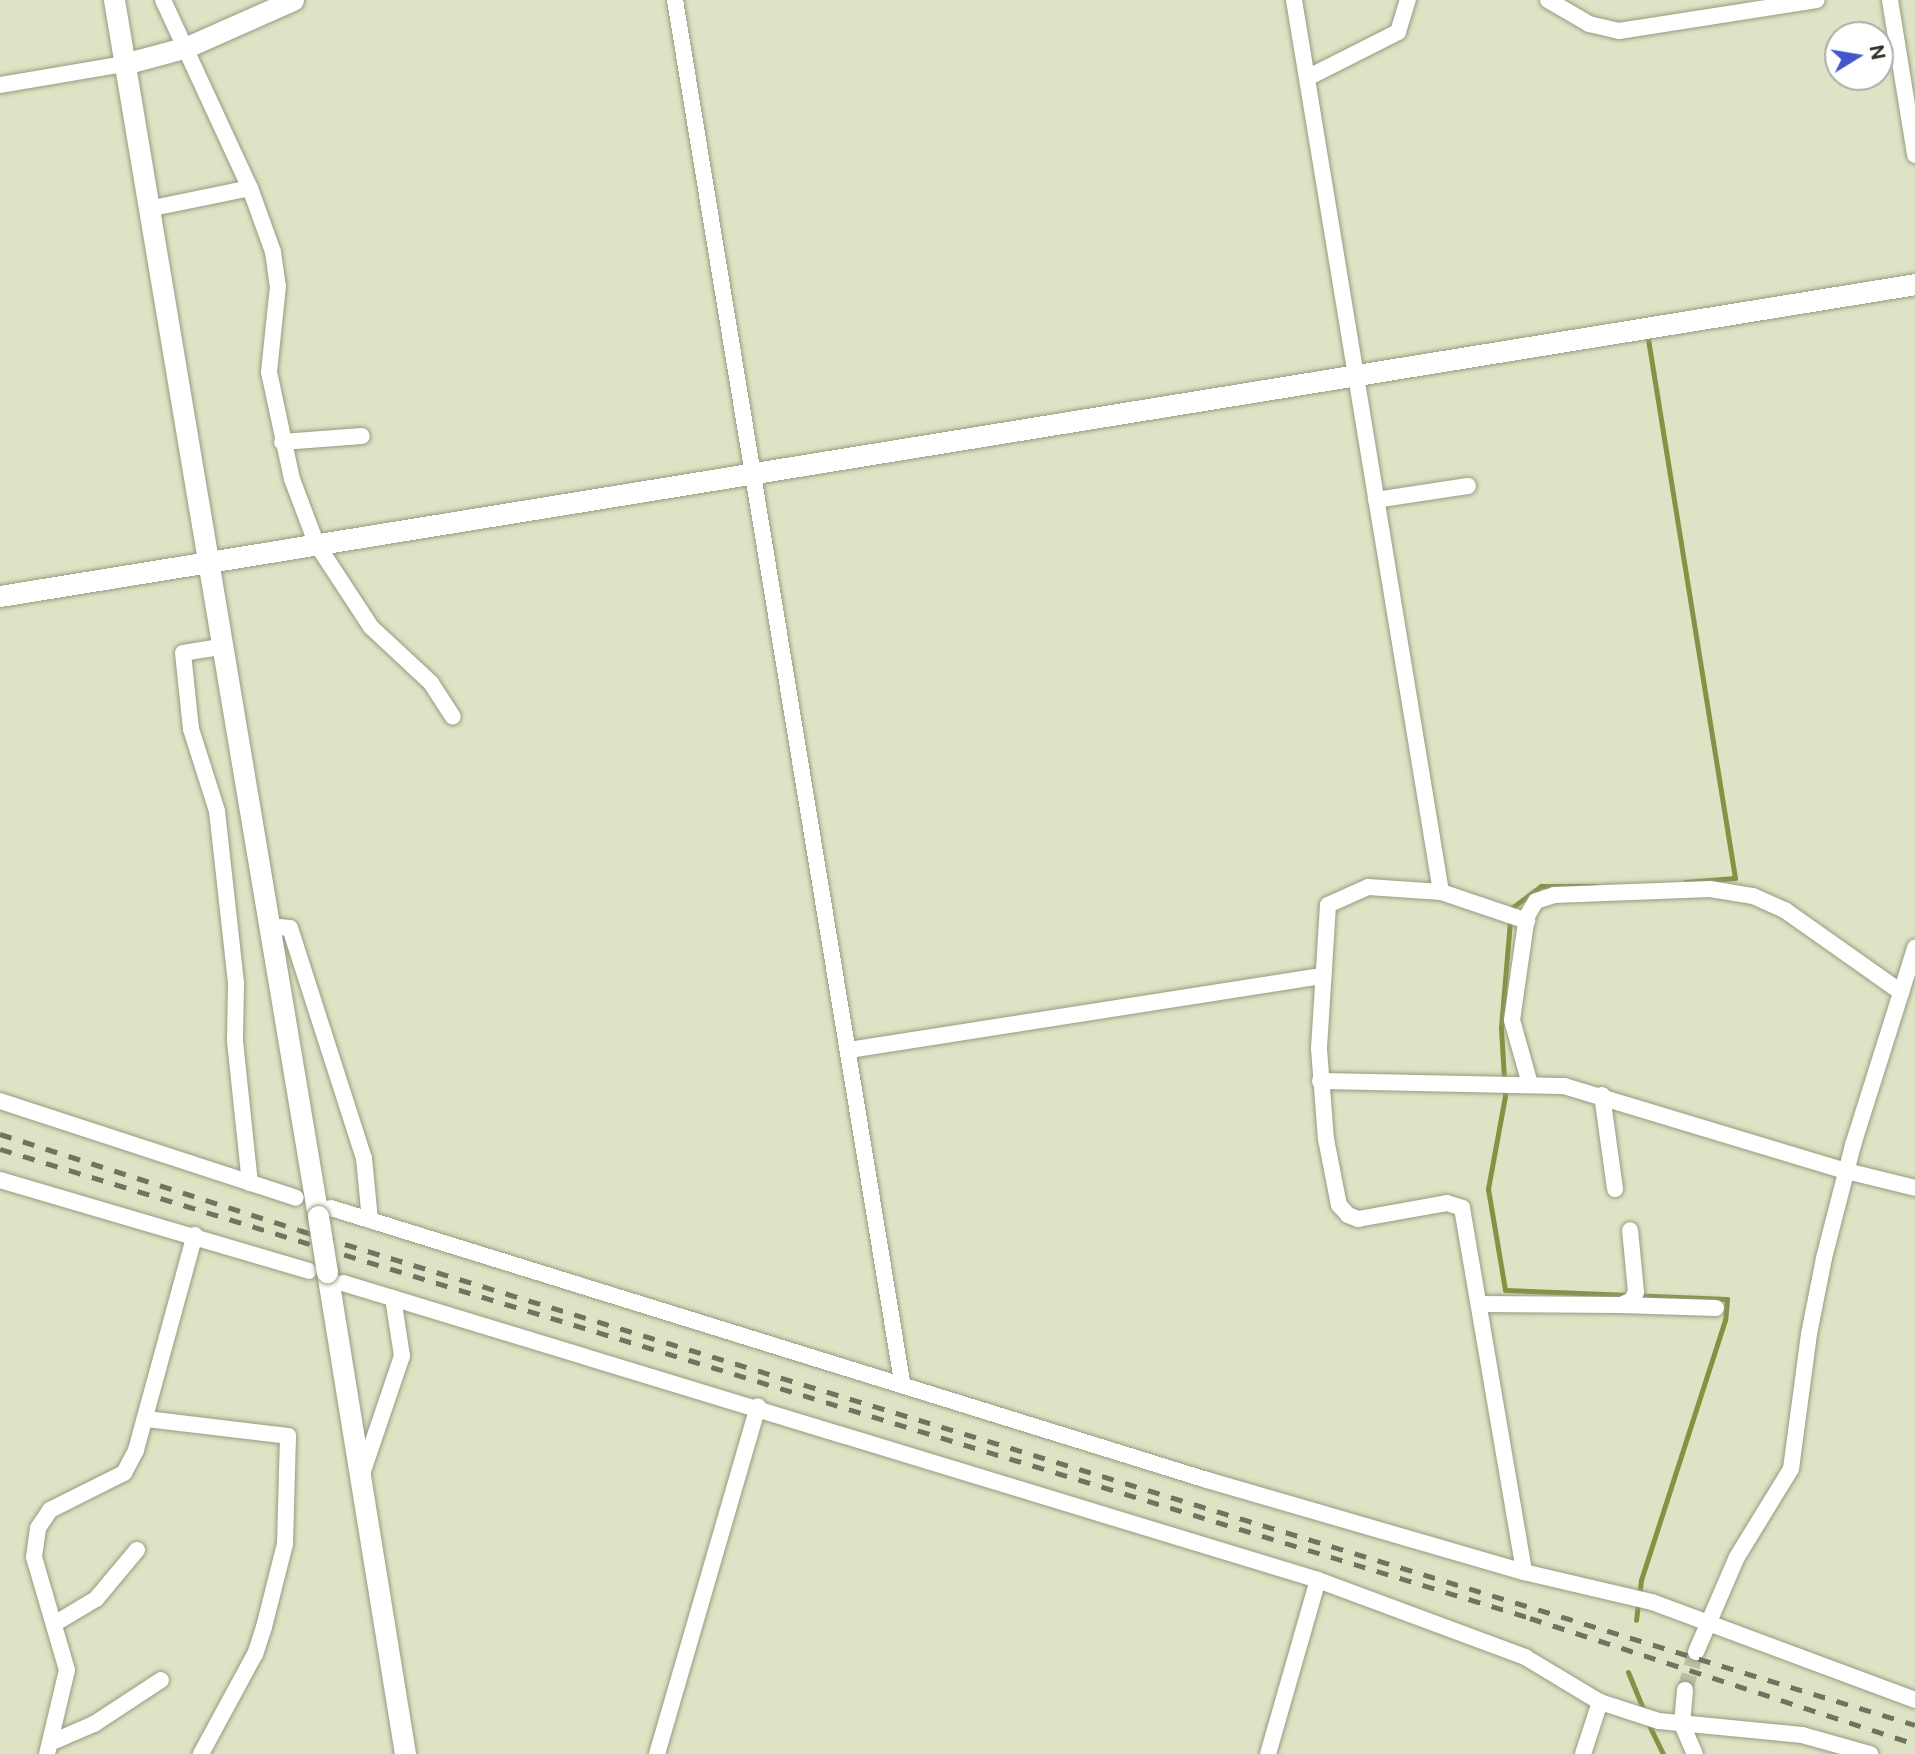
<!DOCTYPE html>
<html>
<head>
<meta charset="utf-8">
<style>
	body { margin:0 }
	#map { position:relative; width:1915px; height:1754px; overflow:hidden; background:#dee3c5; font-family:"Public Sans",sans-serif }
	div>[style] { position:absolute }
	.stream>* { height:5px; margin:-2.5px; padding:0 2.5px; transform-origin:2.5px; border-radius:2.5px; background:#889043 }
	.street-tunnel>* { height:16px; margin-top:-8px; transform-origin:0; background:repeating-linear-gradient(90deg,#bbbfa5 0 16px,transparent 0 24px) }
	.roads { filter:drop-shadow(0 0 2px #969b7f) drop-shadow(0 0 2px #969b7f) }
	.street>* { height:16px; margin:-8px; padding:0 8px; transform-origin:8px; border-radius:8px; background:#fff }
	.secondary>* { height:21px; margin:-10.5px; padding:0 10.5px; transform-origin:10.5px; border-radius:10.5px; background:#fff }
	.rail>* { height:5px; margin-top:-2.5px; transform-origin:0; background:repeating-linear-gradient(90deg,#717361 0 12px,transparent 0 24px) }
	.bridges { filter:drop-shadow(0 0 2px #969b7f) drop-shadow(0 0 2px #969b7f) }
	.secondary-bridge>* { height:21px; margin:-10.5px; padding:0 10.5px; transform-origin:10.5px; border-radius:10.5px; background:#fff }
	span { translate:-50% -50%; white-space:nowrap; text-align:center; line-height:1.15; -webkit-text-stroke:7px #fff; paint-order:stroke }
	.north { position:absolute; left:1824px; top:21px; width:70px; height:70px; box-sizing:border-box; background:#fff; border:2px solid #acada8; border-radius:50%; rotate:79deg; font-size:19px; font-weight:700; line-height:28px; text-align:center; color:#303126 }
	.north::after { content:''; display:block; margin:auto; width:24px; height:32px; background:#4357cb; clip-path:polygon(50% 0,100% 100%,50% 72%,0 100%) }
</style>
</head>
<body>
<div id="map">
	<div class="stream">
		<i style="left:1648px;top:339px;width:546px;rotate:80.83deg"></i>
		<i style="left:1735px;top:878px;width:50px;rotate:175.4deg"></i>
		<i style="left:1595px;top:886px;width:54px;rotate:180deg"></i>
		<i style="left:1541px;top:886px;width:38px;rotate:143deg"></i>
		<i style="left:1511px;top:909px;width:119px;rotate:94.8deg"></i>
		<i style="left:1501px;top:1028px;width:68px;rotate:86.6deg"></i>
		<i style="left:1505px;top:1096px;width:95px;rotate:100.4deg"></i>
		<i style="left:1488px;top:1189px;width:102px;rotate:80.4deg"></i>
		<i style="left:1505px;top:1290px;width:222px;rotate:2.3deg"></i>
		<i style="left:1727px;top:1299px;width:21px;rotate:95deg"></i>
		<i style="left:1725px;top:1320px;width:273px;rotate:107.9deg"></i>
		<i style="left:1641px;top:1580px;width:40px;rotate:97.1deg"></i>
		<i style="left:1628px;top:1672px;width:42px;rotate:67.7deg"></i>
		<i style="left:1647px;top:1721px;width:37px;rotate:64deg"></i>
	</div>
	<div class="street-tunnel">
		<i style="left:1685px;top:1690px;width:40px;rotate:-74deg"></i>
	</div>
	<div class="roads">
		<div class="street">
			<i style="left:163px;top:0;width:207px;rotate:65.2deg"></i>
			<i style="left:250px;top:188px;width:68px;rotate:70.2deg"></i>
			<i style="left:273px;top:252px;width:34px;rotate:82deg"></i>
			<i style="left:278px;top:286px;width:86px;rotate:96deg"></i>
			<i style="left:269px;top:372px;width:109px;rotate:77.9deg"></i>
			<i style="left:292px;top:479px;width:68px;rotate:69.4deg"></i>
			<i style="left:316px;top:543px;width:100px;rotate:56.8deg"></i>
			<i style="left:371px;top:627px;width:82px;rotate:43deg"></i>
			<i style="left:431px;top:683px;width:40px;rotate:57.1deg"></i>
			<i style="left:675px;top:0;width:1401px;rotate:80.67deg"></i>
			<i style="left:1294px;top:0;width:904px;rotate:80.64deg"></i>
			<i style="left:1441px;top:892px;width:73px;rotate:-176.1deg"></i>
			<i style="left:1368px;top:887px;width:44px;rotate:155.8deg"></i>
			<i style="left:1328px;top:905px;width:144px;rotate:93.6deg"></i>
			<i style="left:1319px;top:1049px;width:90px;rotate:85.6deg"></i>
			<i style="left:1326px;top:1139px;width:67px;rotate:78.9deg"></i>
			<i style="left:1339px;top:1205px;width:13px;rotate:48deg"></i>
			<i style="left:1348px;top:1215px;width:11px;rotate:22deg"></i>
			<i style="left:1358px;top:1219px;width:90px;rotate:-10.2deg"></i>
			<i style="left:1447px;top:1203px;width:16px;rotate:18deg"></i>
			<i style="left:1462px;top:1208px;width:369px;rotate:80.3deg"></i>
			<i style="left:1548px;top:0;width:48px;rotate:30.3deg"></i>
			<i style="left:1589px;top:24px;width:31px;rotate:13deg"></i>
			<i style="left:1619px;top:31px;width:200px;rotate:-8.9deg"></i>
			<i style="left:1890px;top:0;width:157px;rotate:80.8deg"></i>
			<i style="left:1307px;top:78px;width:102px;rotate:-26.8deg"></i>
			<i style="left:1398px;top:32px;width:34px;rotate:-73deg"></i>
			<i style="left:0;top:85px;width:126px;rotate:-9.6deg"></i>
			<i style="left:148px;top:209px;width:104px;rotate:-11.6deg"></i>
			<i style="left:282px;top:442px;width:80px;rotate:-4.3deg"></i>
			<i style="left:1376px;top:500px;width:93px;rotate:-8.7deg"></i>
			<i style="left:220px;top:647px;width:37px;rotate:171deg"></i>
			<i style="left:183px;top:653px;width:76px;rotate:84deg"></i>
			<i style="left:191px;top:729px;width:86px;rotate:72.4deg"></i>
			<i style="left:217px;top:811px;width:173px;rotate:83.7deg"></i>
			<i style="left:236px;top:983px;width:58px;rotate:91deg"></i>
			<i style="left:235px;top:1041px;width:143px;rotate:84deg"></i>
			<i style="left:1441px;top:892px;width:91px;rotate:18.6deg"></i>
			<i style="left:268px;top:926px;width:22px;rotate:5deg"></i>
			<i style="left:290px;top:928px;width:242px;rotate:72.2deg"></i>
			<i style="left:364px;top:1158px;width:62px;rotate:84.5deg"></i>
			<i style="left:849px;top:1050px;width:480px;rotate:-8.9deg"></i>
			<i style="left:1320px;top:1081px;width:244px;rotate:1.2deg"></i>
			<i style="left:1564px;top:1086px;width:295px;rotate:16.8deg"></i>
			<i style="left:1846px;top:1171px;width:71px;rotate:13.8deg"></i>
			<i style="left:1530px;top:1084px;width:66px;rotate:-105.7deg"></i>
			<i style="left:1512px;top:1020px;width:105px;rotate:-81.8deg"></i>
			<i style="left:1527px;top:916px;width:17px;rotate:-59deg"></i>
			<i style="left:1536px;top:901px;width:19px;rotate:-18deg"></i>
			<i style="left:1554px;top:895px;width:156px;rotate:-2.2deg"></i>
			<i style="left:1710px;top:889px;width:44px;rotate:9.2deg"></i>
			<i style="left:1753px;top:896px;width:36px;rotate:24deg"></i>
			<i style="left:1786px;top:911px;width:141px;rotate:35.2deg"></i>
			<i style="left:1602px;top:1095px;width:95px;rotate:82.1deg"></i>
			<i style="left:0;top:1101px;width:311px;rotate:18.1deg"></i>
			<i style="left:0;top:1180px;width:322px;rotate:16.4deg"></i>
			<i style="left:331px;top:1208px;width:917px;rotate:17.25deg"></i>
			<i style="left:1207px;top:1480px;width:330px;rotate:16.2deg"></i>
			<i style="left:1524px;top:1572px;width:131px;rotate:13.2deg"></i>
			<i style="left:1652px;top:1602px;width:281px;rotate:20.4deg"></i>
			<i style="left:343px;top:1283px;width:1019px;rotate:16.94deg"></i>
			<i style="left:1318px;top:1580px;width:221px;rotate:20.4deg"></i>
			<i style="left:1525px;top:1657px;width:87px;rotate:31deg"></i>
			<i style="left:1600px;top:1702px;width:62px;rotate:17.9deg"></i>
			<i style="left:1659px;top:1721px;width:144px;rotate:5.6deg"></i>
			<i style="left:1802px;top:1735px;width:71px;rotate:15.6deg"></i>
			<i style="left:1480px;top:1304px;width:141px;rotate:0.4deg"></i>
			<i style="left:1621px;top:1305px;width:12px;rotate:-24deg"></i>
			<i style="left:1632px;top:1300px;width:9px;rotate:-63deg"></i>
			<i style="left:1636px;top:1292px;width:62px;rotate:-95.5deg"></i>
			<i style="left:1621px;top:1305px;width:95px;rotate:1.8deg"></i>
			<i style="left:146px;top:1419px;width:143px;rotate:6.8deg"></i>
			<i style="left:288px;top:1436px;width:108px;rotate:91.6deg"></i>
			<i style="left:285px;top:1544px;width:86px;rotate:104.2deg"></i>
			<i style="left:264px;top:1627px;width:28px;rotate:108deg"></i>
			<i style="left:255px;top:1654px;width:114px;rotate:118.4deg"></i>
			<i style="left:361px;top:1477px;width:128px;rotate:-71.3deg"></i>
			<i style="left:402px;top:1356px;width:59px;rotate:-98.8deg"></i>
			<i style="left:54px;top:1624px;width:49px;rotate:-30.8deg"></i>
			<i style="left:96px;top:1599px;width:64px;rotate:-50.1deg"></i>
			<i style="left:1696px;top:1652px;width:103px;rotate:-66.7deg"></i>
			<i style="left:1737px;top:1557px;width:103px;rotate:-58.5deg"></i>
			<i style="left:1791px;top:1469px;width:136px;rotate:-82.4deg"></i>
			<i style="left:1809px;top:1334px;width:77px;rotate:-78.8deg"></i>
			<i style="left:1824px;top:1258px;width:117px;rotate:-75.6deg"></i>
			<i style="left:1853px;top:1145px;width:207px;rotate:-72.5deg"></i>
			<i style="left:1685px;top:1690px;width:34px;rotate:95deg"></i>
			<i style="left:1682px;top:1724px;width:33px;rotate:67deg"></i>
			<i style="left:50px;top:1743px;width:48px;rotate:-23.4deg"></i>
			<i style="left:94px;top:1724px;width:80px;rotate:-33.3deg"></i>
			<i style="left:47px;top:1754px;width:86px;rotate:-76.6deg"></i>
			<i style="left:67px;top:1670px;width:118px;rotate:-106.3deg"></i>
			<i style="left:34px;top:1557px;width:29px;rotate:-82deg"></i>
			<i style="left:38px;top:1528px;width:22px;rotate:-56deg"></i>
			<i style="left:50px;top:1510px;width:83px;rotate:-26.6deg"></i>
			<i style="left:124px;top:1473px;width:26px;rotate:-62deg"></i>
			<i style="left:136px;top:1450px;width:223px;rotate:-74.7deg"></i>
			<i style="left:657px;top:1754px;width:362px;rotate:-73.8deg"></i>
			<i style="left:1268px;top:1754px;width:181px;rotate:-74deg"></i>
			<i style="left:1583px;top:1754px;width:55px;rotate:-71.9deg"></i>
		</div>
		<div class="secondary">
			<i style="left:114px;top:0;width:1233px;rotate:80.48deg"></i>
			<i style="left:124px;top:64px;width:65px;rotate:-15.1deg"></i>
			<i style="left:187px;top:47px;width:116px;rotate:-23.9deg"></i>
			<i style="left:0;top:596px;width:1940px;rotate:-9.25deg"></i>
			<i style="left:327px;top:1272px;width:488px;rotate:80.8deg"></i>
		</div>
	</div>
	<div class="rail">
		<i style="left:0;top:1134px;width:314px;rotate:17.8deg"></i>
		<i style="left:299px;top:1230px;width:1690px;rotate:17.03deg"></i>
		<i style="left:0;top:1149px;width:1600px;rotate:17.04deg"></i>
		<i style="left:1530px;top:1618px;width:405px;rotate:18.1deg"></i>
	</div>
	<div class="bridges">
		<div class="secondary-bridge">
			<i style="left:318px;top:1216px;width:57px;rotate:80.9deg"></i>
		</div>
	</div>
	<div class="north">N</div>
</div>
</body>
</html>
